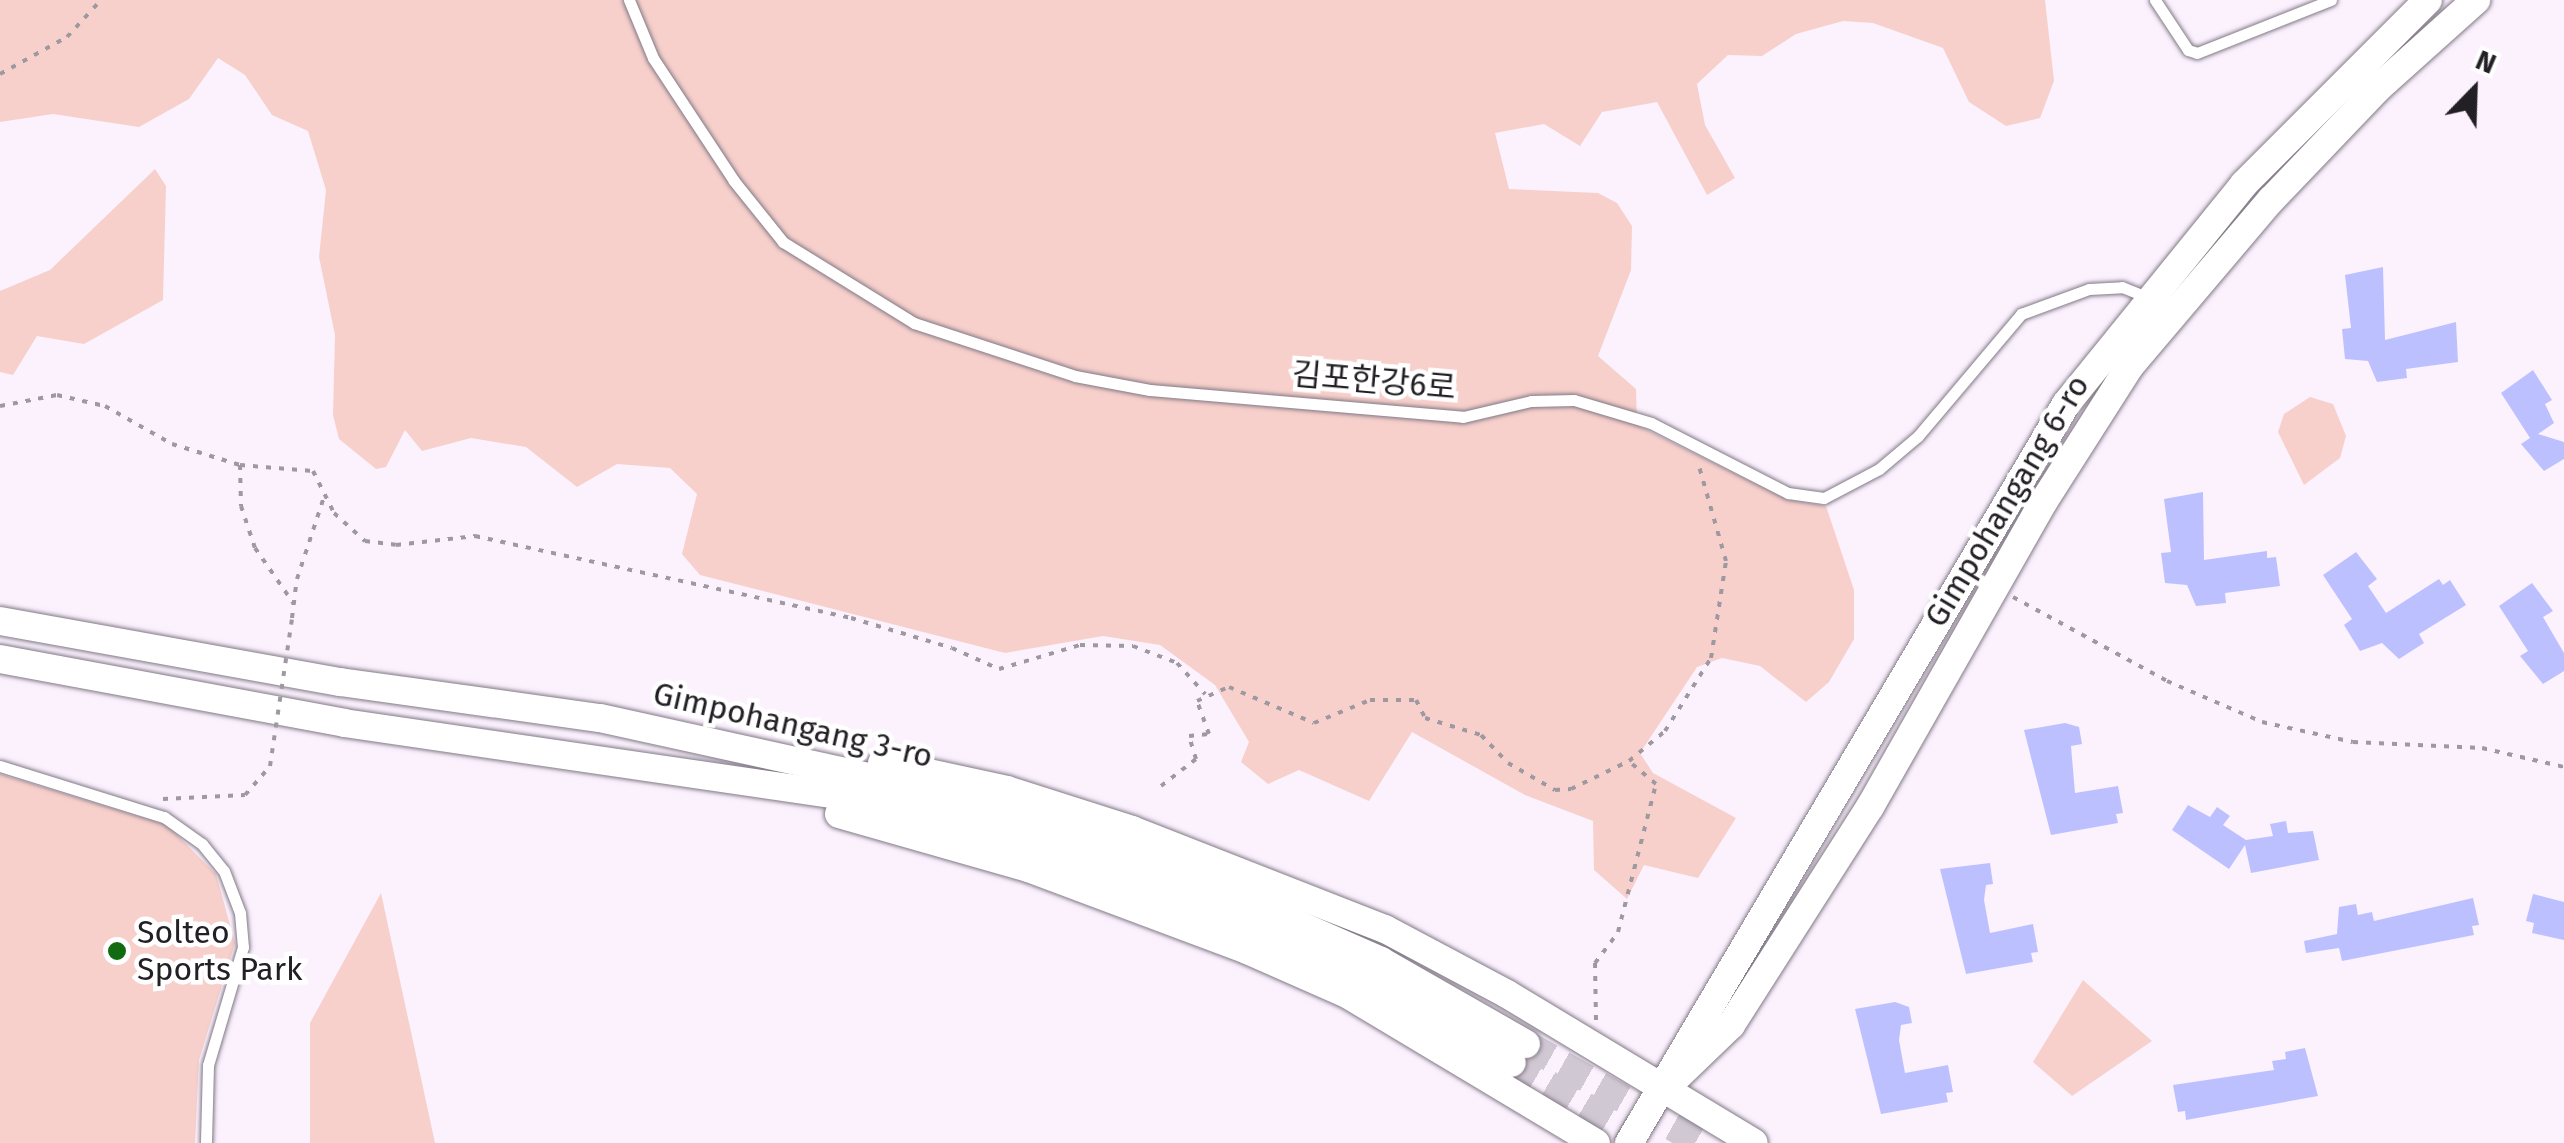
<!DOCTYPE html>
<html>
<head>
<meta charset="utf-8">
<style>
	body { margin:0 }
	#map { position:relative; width:2564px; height:1143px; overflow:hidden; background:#fbf2fe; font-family:"Fira Sans","Noto Sans KR",sans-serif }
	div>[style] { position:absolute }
	.green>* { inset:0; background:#f7d0cb }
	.building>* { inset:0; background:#bdc0ff }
	.tertiary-tunnel>* { height:28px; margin-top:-14px; transform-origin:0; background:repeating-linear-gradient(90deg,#d0c8d3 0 28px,transparent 0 42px) }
	.path>* { height:4px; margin-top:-2px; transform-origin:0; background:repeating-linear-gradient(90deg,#9e98a1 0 5px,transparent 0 13px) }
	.roads { filter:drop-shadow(0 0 2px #827986) drop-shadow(0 0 2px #827986) }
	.service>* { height:11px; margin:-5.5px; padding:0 5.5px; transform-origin:5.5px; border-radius:5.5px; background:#fff }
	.tertiary>* { height:28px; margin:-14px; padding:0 14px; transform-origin:14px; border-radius:14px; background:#fff }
	.path-bridge>* { height:4px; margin-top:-2px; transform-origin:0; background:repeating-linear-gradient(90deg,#9e98a1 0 5px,transparent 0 13px) }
	.dots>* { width:28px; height:28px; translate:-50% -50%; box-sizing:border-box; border:5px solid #fff; border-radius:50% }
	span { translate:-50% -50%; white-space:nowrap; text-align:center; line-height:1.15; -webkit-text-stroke:9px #fff; paint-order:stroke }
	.street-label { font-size:32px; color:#232025 }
	.poi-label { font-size:32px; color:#232025 }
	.left { translate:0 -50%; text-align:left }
	.north { position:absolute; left:2424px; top:40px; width:100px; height:100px; -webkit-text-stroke:8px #fff; paint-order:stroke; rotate:23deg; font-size:28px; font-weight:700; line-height:40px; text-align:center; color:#232025 }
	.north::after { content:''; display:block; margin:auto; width:35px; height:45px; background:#232025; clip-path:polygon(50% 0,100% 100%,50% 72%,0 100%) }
</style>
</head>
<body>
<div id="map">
	<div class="green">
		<i style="clip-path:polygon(0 0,2045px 0,2054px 81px,2040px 118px,2006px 126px,1969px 102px,1943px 48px,1873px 23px,1843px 21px,1796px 34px,1762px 56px,1728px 55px,1697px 84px,1705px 125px,1735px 178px,1707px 195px,1657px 102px,1602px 112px,1580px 146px,1544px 124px,1495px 133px,1509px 189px,1598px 193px,1617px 203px,1632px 226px,1631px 270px,1598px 356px,1636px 389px,1637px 425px,1786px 499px,1826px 506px,1854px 590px,1854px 639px,1829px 682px,1806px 702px,1760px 666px,1722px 658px,1697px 667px,1640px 753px,1653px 773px,1736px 818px,1698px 878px,1644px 865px,1627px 899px,1594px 870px,1593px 821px,1525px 795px,1412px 732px,1369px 801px,1299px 770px,1268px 784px,1241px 762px,1249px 742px,1215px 685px,1160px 645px,1103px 636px,1005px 653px,700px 575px,682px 554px,697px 494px,670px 468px,617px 464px,577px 487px,526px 447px,471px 438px,422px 451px,405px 430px,386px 467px,376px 469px,339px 439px,333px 415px,335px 335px,319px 257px,326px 190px,308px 131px,272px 115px,245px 75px,218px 58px,189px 99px,139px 127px,53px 114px,0 122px)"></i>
		<i style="clip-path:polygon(155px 169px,166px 186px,163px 300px,84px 344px,37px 336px,13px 375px,0 372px,0 291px,50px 270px)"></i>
		<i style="clip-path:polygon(2310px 397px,2333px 404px,2346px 436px,2340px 458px,2304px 485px,2278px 432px,2284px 414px)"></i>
		<i style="clip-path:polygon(0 774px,167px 825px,216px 874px,235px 943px,199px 1060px,195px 1143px,0 1143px)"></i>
		<i style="clip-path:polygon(381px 893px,435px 1143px,310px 1143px,310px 1023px)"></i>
		<i style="clip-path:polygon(2083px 980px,2152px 1041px,2072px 1096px,2033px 1062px)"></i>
	</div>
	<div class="building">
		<i style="clip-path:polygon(2383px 267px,2385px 340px,2456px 322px,2458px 362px,2406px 369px,2407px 378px,2377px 382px,2368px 361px,2345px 359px,2342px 329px,2351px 328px,2345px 275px)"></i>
		<i style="clip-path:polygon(2533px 370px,2552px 400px,2545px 404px,2554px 423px,2538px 434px,2564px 442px,2564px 459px,2544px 471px,2521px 444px,2530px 438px,2501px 393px)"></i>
		<i style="clip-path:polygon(2203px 492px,2204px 560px,2267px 551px,2267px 558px,2276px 557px,2280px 586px,2225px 593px,2226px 603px,2196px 606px,2187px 585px,2165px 583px,2161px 553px,2171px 552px,2164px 499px)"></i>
		<i style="clip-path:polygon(2356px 552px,2377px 579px,2368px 586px,2386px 613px,2439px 579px,2443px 585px,2450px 580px,2466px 605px,2419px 634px,2424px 643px,2399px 659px,2382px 643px,2360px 651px,2344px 625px,2352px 619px,2323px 575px)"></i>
		<i style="clip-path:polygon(2532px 583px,2553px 611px,2543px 617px,2564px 653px,2564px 671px,2543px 684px,2520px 656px,2528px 651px,2499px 606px)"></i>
		<i style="clip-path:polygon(2065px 723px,2079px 727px,2082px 744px,2071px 746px,2075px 793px,2118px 786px,2123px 813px,2116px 814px,2118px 823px,2051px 835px,2024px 730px)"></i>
		<i style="clip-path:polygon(2188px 805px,2210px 817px,2217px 807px,2230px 816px,2223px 825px,2246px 840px,2273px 836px,2270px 824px,2286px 821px,2288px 833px,2313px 831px,2319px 860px,2251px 873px,2245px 845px,2229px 869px,2172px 830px)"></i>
		<i style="clip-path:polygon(1990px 863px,1993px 884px,1986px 885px,1984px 900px,1990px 933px,2033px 924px,2038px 952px,2031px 953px,2033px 962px,1966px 974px,1940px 869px)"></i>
		<i style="clip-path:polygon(2533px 894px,2564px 902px,2564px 940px,2532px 933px,2534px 923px,2526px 921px)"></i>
		<i style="clip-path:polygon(2473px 898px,2479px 925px,2472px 926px,2474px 935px,2342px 961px,2339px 948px,2306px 953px,2304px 941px,2337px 934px,2339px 907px,2356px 904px,2358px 915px,2372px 912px,2374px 921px)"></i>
		<i style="clip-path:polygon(1895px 1002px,1909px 1007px,1912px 1023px,1901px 1025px,1899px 1040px,1905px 1073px,1948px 1065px,1953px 1092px,1946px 1093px,1948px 1102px,1881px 1114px,1855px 1009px)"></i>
		<i style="clip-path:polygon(2305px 1048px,2318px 1096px,2186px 1120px,2185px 1111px,2178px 1112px,2173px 1085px,2274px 1070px,2272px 1061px,2286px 1059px,2285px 1052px)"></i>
	</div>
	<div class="tertiary-tunnel">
		<i style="left:1526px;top:1044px;width:201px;rotate:29.5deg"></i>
		<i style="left:1512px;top:1063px;width:158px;rotate:30.5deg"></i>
	</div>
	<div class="path">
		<i style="left:0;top:74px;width:77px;rotate:-28.9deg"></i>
		<i style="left:67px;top:37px;width:50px;rotate:-47.4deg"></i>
		<i style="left:0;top:406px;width:58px;rotate:-10.9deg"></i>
		<i style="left:57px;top:395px;width:49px;rotate:12.9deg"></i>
		<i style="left:105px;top:406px;width:77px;rotate:29.6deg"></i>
		<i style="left:172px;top:444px;width:71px;rotate:17.2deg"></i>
		<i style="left:240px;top:465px;width:73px;rotate:4.7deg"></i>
		<i style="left:313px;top:471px;width:47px;rotate:63.4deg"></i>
		<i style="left:334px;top:513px;width:42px;rotate:42.1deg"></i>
		<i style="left:365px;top:541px;width:31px;rotate:7deg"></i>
		<i style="left:396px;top:545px;width:80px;rotate:-6.5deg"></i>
		<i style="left:475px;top:536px;width:385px;rotate:12.3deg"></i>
		<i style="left:851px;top:618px;width:105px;rotate:16.5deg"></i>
		<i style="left:952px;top:648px;width:51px;rotate:24.1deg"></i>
		<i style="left:999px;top:669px;width:84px;rotate:-16.5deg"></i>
		<i style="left:1080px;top:645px;width:53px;rotate:1.1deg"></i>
		<i style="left:1133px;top:646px;width:47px;rotate:21.1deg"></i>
		<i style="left:1177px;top:663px;width:42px;rotate:47.9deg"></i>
		<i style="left:240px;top:465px;width:41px;rotate:88.6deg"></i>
		<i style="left:241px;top:506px;width:44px;rotate:71.6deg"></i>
		<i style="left:255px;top:548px;width:68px;rotate:55.1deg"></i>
		<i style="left:2013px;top:597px;width:175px;rotate:28.6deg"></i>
		<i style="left:2167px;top:681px;width:103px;rotate:23.3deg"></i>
		<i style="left:2262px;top:722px;width:93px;rotate:12.4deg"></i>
		<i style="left:2353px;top:742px;width:129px;rotate:2.7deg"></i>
		<i style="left:2482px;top:748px;width:84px;rotate:13deg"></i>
		<i style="left:292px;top:618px;width:39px;rotate:-83deg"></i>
		<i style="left:297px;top:579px;width:89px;rotate:-71.8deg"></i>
		<i style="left:1161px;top:786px;width:44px;rotate:-37.6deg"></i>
		<i style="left:1196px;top:759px;width:24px;rotate:-107deg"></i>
		<i style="left:1189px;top:736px;width:20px;rotate:-6deg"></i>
		<i style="left:1209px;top:734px;width:35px;rotate:-110deg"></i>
		<i style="left:1197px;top:701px;width:35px;rotate:-24deg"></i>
		<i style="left:1229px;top:687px;width:92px;rotate:23deg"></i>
		<i style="left:1314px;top:723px;width:61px;rotate:-22.3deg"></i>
		<i style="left:1370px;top:700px;width:46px"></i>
		<i style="left:1416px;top:700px;width:20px;rotate:63deg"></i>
		<i style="left:1425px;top:718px;width:59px;rotate:16.9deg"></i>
		<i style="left:1481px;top:735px;width:39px;rotate:46deg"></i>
		<i style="left:1508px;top:763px;width:54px;rotate:29.9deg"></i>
		<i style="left:1555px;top:790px;width:16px;rotate:-4deg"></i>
		<i style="left:1571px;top:789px;width:64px;rotate:-25.8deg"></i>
		<i style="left:1629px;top:761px;width:47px;rotate:-39.8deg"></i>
		<i style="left:1665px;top:731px;width:86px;rotate:-57.8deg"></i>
		<i style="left:1711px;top:658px;width:98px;rotate:-81.2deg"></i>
		<i style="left:1726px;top:561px;width:102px;rotate:-105.9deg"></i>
		<i style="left:163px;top:799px;width:82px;rotate:-2.8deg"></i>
		<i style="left:245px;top:795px;width:38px;rotate:-49deg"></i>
		<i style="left:1596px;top:1020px;width:57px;rotate:-91deg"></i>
		<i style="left:1595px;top:963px;width:39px;rotate:-53deg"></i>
		<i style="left:1618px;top:932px;width:153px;rotate:-75.6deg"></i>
		<i style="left:1656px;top:784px;width:35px;rotate:-140deg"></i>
	</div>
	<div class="roads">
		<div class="service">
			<i style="left:629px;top:0;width:63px;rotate:67.5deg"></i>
			<i style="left:653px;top:58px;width:147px;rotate:56.6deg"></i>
			<i style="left:734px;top:181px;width:78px;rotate:51.2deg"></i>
			<i style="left:783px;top:242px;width:154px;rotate:31.7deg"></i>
			<i style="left:914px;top:323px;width:169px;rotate:18.2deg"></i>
			<i style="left:1075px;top:376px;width:76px;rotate:10.6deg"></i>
			<i style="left:1150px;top:390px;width:314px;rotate:4.9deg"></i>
			<i style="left:1463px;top:417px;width:70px;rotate:-13.2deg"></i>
			<i style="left:1531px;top:401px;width:43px;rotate:-1.3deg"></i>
			<i style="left:1574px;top:400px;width:80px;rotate:16.6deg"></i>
			<i style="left:1651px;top:423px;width:154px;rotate:27.1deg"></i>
			<i style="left:1788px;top:493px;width:36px;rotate:8deg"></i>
			<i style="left:1824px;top:498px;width:62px;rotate:-27.8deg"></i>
			<i style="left:1879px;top:469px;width:51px;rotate:-40.2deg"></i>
			<i style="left:1918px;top:436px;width:160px;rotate:-49.8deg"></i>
			<i style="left:2021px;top:314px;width:72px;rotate:-20.2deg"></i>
			<i style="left:2089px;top:289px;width:33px;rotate:-3deg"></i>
			<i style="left:2122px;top:287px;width:32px;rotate:22deg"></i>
			<i style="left:2155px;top:0;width:60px;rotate:56.6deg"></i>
			<i style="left:2188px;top:50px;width:9px;rotate:18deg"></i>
			<i style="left:2197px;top:53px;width:144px;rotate:-21.6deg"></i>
			<i style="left:0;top:766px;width:172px;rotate:17.3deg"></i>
			<i style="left:164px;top:817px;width:47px;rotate:35.4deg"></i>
			<i style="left:202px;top:844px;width:35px;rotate:51deg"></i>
			<i style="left:224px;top:871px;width:45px;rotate:69.1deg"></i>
			<i style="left:240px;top:913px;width:34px;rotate:85deg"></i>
			<i style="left:243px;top:947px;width:123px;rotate:106.5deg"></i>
			<i style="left:208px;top:1065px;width:78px;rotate:91.5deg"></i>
		</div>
		<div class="tertiary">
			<i style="left:0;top:621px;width:345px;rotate:10.2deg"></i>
			<i style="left:340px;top:682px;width:262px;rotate:7.9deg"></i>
			<i style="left:600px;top:718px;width:332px;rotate:12.4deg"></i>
			<i style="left:924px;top:789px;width:105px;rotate:16deg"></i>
			<i style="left:1025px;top:818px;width:267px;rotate:21.1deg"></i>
			<i style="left:1274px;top:914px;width:117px;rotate:23.7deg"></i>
			<i style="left:1381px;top:961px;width:167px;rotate:29.8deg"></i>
			<i style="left:0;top:659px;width:350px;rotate:10.5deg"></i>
			<i style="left:344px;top:723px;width:497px;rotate:8.3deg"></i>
			<i style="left:836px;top:795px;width:100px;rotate:12.7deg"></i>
			<i style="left:934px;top:817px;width:86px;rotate:15.5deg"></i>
			<i style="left:1017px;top:840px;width:262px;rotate:20.8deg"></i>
			<i style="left:1262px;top:933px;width:114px;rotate:23.9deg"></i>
			<i style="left:1366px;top:979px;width:168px;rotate:29.9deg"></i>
			<i style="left:882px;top:763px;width:128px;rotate:12.2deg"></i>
			<i style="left:1007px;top:790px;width:131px;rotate:17.7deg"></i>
			<i style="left:1132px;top:830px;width:272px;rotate:21.4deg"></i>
			<i style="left:1385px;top:929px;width:138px;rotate:28deg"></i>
			<i style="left:1507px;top:994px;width:288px;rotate:31.1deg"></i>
			<i style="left:839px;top:814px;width:197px;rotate:15.9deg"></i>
			<i style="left:1028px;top:868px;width:234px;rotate:20.5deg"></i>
			<i style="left:1247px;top:950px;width:109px;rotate:23.7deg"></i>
			<i style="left:1347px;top:994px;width:290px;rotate:30.9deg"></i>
			<i style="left:1677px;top:1077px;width:75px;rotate:-43.9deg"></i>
			<i style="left:1731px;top:1025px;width:259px;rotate:-57.5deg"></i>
			<i style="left:1870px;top:807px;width:352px;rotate:-60.4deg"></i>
			<i style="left:2044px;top:501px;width:160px;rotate:-57.5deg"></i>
			<i style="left:2130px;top:366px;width:218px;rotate:-49.7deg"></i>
			<i style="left:2271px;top:200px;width:155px;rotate:-46.3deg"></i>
			<i style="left:2378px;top:88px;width:132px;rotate:-41.9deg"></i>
			<i style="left:1629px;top:1143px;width:859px;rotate:-59.4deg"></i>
			<i style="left:2066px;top:404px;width:283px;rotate:-51deg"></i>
			<i style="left:2244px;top:184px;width:260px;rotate:-45deg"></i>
		</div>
	</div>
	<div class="path-bridge">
		<i style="left:270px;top:766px;width:150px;rotate:-81.5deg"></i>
	</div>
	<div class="dots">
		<i style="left:117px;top:951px;background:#126a11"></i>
	</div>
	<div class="street-label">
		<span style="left:1374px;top:381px;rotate:5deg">김포한강6로</span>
		<span style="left:2007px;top:501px;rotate:-59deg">Gimpohangang 6-ro</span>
		<span style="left:793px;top:725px;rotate:13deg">Gimpohangang 3-ro</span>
	</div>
	<div class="poi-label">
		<span class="left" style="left:137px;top:951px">Solteo<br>Sports Park</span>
	</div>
	<div class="north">N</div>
</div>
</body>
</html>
